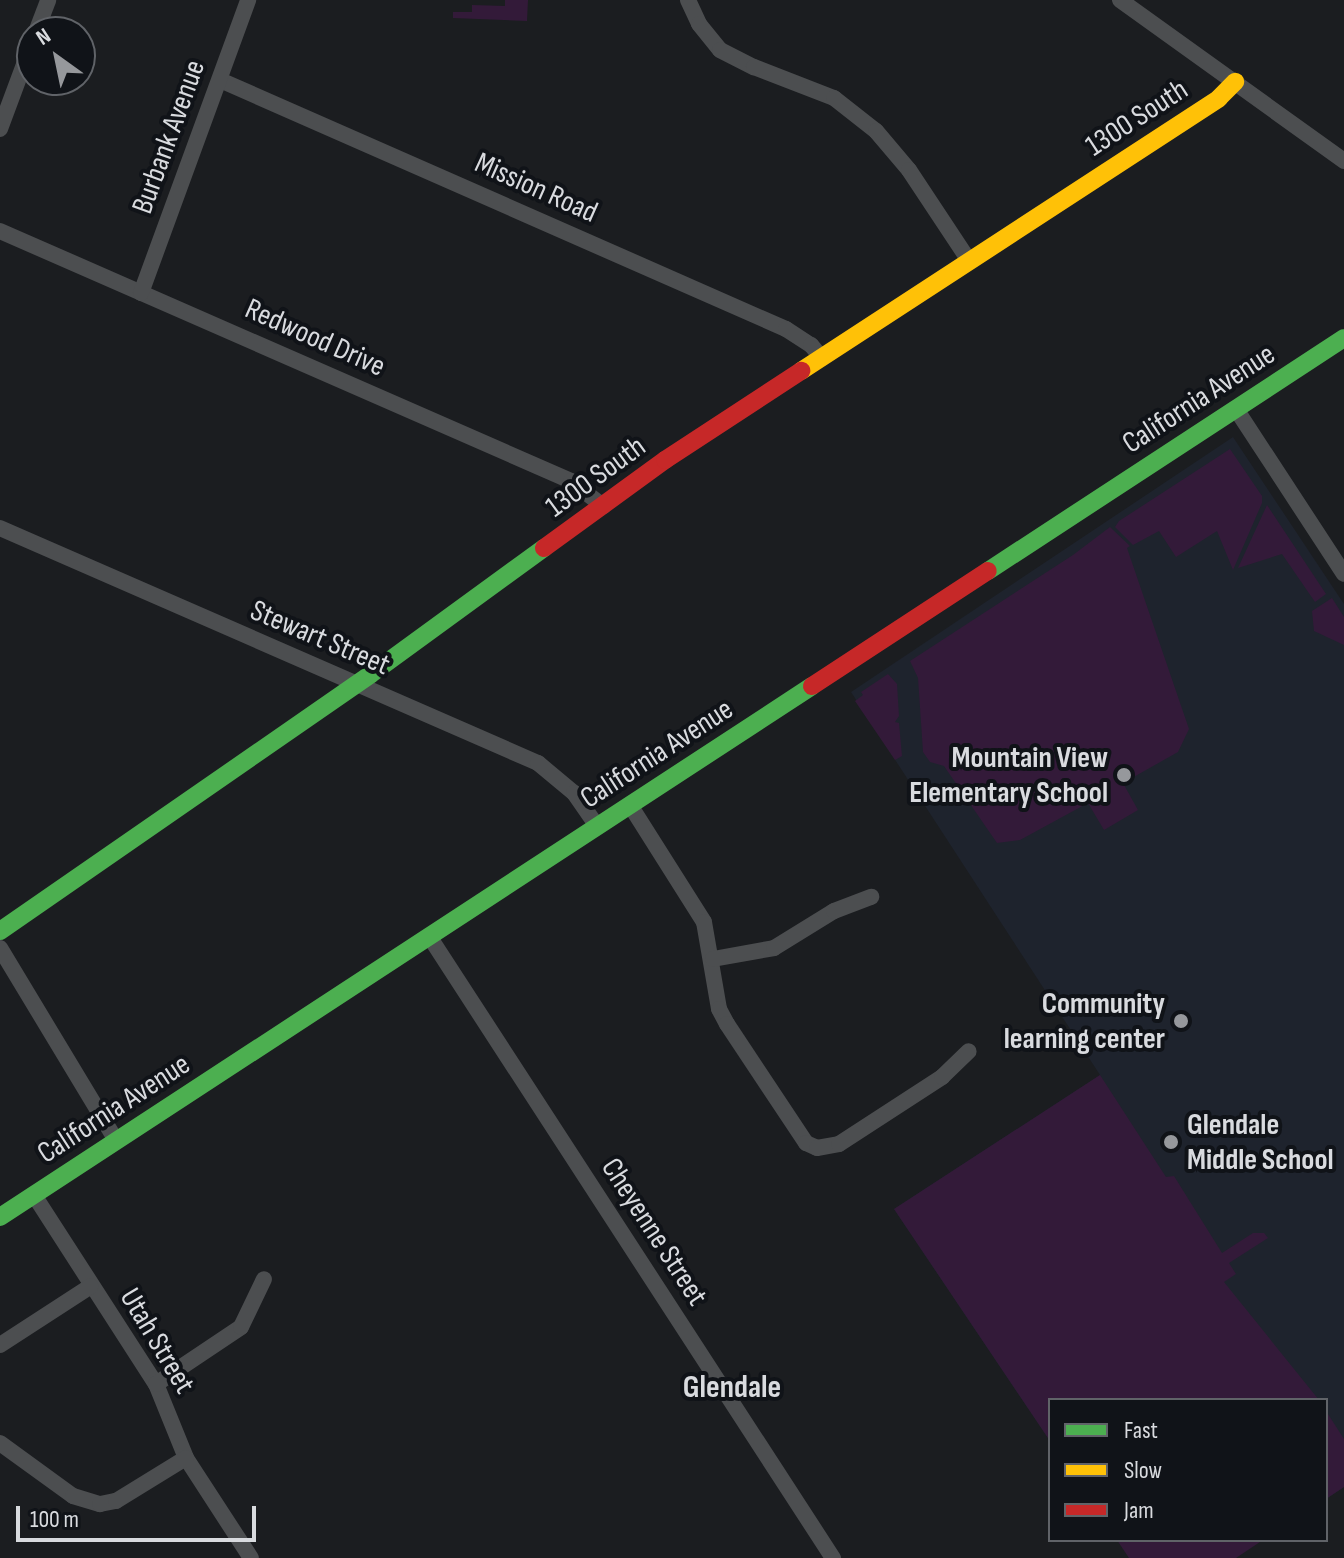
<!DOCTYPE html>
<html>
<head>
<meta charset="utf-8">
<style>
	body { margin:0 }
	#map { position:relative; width:1344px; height:1558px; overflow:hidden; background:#1b1d20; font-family:"Sofia Sans Condensed",sans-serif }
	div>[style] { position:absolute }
	.built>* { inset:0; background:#1e232d }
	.green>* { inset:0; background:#331a39 }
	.street>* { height:16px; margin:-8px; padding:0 8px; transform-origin:8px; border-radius:8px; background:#4c4e50 }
	.fast>* { height:18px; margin:-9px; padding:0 9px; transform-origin:9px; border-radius:9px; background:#4caf50 }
	.slow>* { height:18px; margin:-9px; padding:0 9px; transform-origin:9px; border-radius:9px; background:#ffc107 }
	.jam>* { height:18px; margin:-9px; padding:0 9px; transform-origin:9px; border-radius:9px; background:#c62828 }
	.dots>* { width:22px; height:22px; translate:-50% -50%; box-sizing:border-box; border:4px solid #101318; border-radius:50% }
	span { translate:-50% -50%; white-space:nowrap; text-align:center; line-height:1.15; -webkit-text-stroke:8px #101318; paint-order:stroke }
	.street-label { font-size:30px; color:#d9dbdf }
	.poi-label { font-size:30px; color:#d9dbdf; font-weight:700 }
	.right { translate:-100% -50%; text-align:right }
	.left { translate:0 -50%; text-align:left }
	.neighbourhood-label { font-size:32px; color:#d9dbdf; font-weight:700 }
	.legend { position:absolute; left:1048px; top:1398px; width:280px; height:144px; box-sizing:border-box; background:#101318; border:2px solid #606368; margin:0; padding:10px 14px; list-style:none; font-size:24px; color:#d9dbdf }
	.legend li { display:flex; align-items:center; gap:16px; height:40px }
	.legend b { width:40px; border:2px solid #606368 }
	.north { position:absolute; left:16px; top:16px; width:80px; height:80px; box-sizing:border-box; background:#101318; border:2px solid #606368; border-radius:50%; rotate:327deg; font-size:22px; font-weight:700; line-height:32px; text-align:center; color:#d9dbdf }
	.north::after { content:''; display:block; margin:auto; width:28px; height:36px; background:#96989c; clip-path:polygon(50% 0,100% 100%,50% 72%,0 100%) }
	.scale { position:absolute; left:16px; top:1506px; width:240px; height:36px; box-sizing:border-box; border:4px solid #d9dbdf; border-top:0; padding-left:10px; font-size:24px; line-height:28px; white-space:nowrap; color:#d9dbdf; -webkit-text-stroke:6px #101318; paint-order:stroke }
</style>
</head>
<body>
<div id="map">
	<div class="built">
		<i style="clip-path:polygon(1233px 437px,1344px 604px,1344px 1487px,1326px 1499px,1326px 1400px,1050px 1400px,1050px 1441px,894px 1209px,1100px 1075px,851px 692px)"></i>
	</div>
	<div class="green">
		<i style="clip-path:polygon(505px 0,528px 0,527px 21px,453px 18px,453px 12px,472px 12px,472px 5px,505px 6px)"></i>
		<i style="clip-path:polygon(1230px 449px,1262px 496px,1262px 503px,1233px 570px,1217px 531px,1176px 557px,1159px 531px,1133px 545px,1115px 527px,1119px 521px)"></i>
		<i style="clip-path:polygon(1267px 505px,1326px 594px,1315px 602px,1282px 554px,1238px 568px)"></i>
		<i style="clip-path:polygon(1110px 527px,1130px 546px,1127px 548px,1189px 729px,1178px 752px,1123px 783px,1138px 810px,1104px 830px,1088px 803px,1020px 840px,997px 843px,944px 766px,930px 762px,923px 752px,918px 678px,910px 661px,1073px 555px)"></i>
		<i style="clip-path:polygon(1332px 598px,1344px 617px,1344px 645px,1314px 631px,1312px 611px)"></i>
		<i style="clip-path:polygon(888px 674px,897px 684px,899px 716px,895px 722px,899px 723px,902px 756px,895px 760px,855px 701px,863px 695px,861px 692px)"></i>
		<i style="clip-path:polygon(1100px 1075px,1166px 1177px,1174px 1176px,1222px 1253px,1253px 1233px,1264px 1233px,1268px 1238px,1229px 1263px,1236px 1274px,1224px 1282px,1319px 1400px,1050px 1400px,1050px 1441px,894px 1209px)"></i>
		<i style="clip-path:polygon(1326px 1411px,1344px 1439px,1344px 1487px,1326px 1499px)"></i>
		<i style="clip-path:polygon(1117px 1540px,1263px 1540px,1236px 1558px,1129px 1558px)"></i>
	</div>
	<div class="street">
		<i style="left:688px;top:0;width:26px;rotate:65deg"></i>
		<i style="left:699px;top:24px;width:33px;rotate:51deg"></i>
		<i style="left:720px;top:50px;width:38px;rotate:27deg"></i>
		<i style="left:754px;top:67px;width:86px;rotate:21.2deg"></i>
		<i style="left:834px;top:98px;width:53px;rotate:38.2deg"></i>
		<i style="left:876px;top:131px;width:51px;rotate:49.8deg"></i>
		<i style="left:909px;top:170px;width:110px;rotate:56.5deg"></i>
		<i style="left:1120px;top:0;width:276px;rotate:35.7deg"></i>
		<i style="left:36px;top:32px;width:34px;rotate:-69deg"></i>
		<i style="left:220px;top:80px;width:618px;rotate:23.75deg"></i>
		<i style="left:786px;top:329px;width:30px;rotate:33deg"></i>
		<i style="left:811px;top:345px;width:17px;rotate:50deg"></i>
		<i style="left:0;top:129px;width:92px;rotate:-69.6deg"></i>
		<i style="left:0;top:231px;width:623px;rotate:23.65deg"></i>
		<i style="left:571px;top:481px;width:41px;rotate:38deg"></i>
		<i style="left:141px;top:293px;width:312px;rotate:-69.9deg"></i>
		<i style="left:1236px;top:409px;width:197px;rotate:56.8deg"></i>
		<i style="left:0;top:528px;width:587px;rotate:23.6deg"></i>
		<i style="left:538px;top:763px;width:47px;rotate:39.8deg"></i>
		<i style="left:574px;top:793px;width:40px;rotate:55.1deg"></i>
		<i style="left:630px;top:805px;width:138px;rotate:57.7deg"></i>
		<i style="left:704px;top:922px;width:88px;rotate:80.2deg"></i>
		<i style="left:719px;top:1009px;width:17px;rotate:62deg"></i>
		<i style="left:727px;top:1024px;width:143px;rotate:56.4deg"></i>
		<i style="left:806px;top:1143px;width:12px;rotate:24deg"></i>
		<i style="left:817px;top:1148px;width:22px;rotate:-10deg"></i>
		<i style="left:839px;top:1144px;width:123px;rotate:-33deg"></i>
		<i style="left:942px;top:1077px;width:37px;rotate:-44deg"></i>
		<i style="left:429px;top:936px;width:742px;rotate:57deg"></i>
		<i style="left:0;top:948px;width:224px;rotate:58.9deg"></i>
		<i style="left:713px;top:959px;width:62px;rotate:-10.2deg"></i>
		<i style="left:774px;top:948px;width:70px;rotate:-31.7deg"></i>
		<i style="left:834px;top:911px;width:40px;rotate:-21deg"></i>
		<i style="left:34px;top:1195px;width:225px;rotate:57.2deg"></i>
		<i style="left:156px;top:1384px;width:80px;rotate:67.9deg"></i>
		<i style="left:186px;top:1458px;width:119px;rotate:57deg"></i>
		<i style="left:0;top:1345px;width:108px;rotate:-33deg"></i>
		<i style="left:156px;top:1384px;width:102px;rotate:-33.8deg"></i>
		<i style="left:241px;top:1327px;width:53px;rotate:-64.4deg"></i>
		<i style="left:0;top:1443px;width:90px;rotate:36deg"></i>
		<i style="left:73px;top:1496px;width:28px;rotate:17deg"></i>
		<i style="left:100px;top:1504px;width:16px;rotate:-11deg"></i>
		<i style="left:116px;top:1501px;width:82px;rotate:-31.6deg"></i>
	</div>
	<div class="fast">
		<i style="left:988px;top:571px;width:425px;rotate:-33.2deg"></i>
		<i style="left:0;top:931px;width:451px;rotate:-34.7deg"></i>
		<i style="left:371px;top:674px;width:214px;rotate:-36.1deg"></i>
		<i style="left:0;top:1217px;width:970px;rotate:-33.18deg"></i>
	</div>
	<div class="slow">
		<i style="left:801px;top:371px;width:499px;rotate:-33.1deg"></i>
		<i style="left:1219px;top:98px;width:23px;rotate:-45deg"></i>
	</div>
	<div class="jam">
		<i style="left:544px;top:548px;width:150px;rotate:-36deg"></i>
		<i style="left:665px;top:460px;width:163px;rotate:-33.2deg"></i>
		<i style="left:812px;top:686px;width:210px;rotate:-33.2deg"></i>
	</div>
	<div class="dots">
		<i style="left:1124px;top:775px;background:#96989c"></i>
		<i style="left:1181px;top:1021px;background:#96989c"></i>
		<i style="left:1171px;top:1142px;background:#96989c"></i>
	</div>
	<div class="street-label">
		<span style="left:1137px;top:118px;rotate:-33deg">1300 South</span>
		<span style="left:169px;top:137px;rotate:-70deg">Burbank Avenue</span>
		<span style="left:536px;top:188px;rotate:24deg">Mission Road</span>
		<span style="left:315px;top:338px;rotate:24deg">Redwood Drive</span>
		<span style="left:1199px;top:399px;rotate:-33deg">California Avenue</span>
		<span style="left:596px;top:477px;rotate:-36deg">1300 South</span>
		<span style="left:320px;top:638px;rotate:23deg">Stewart Street</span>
		<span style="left:657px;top:754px;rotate:-33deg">California Avenue</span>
		<span style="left:114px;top:1109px;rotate:-33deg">California Avenue</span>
		<span style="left:654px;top:1232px;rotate:57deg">Cheyenne Street</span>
		<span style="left:157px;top:1341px;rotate:59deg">Utah Street</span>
	</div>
	<div class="poi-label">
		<span class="right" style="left:1108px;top:775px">Mountain View<br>Elementary School</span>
		<span class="right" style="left:1165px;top:1021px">Community<br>learning center</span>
		<span class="left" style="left:1187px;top:1142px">Glendale<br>Middle School</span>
	</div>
	<div class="neighbourhood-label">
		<span style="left:732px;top:1388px">Glendale</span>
	</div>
	<ul class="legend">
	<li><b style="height:10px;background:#4caf50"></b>Fast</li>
	<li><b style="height:10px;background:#ffc107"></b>Slow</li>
	<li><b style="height:10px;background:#c62828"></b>Jam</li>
	</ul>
	<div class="north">N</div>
	<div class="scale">100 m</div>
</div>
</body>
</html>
